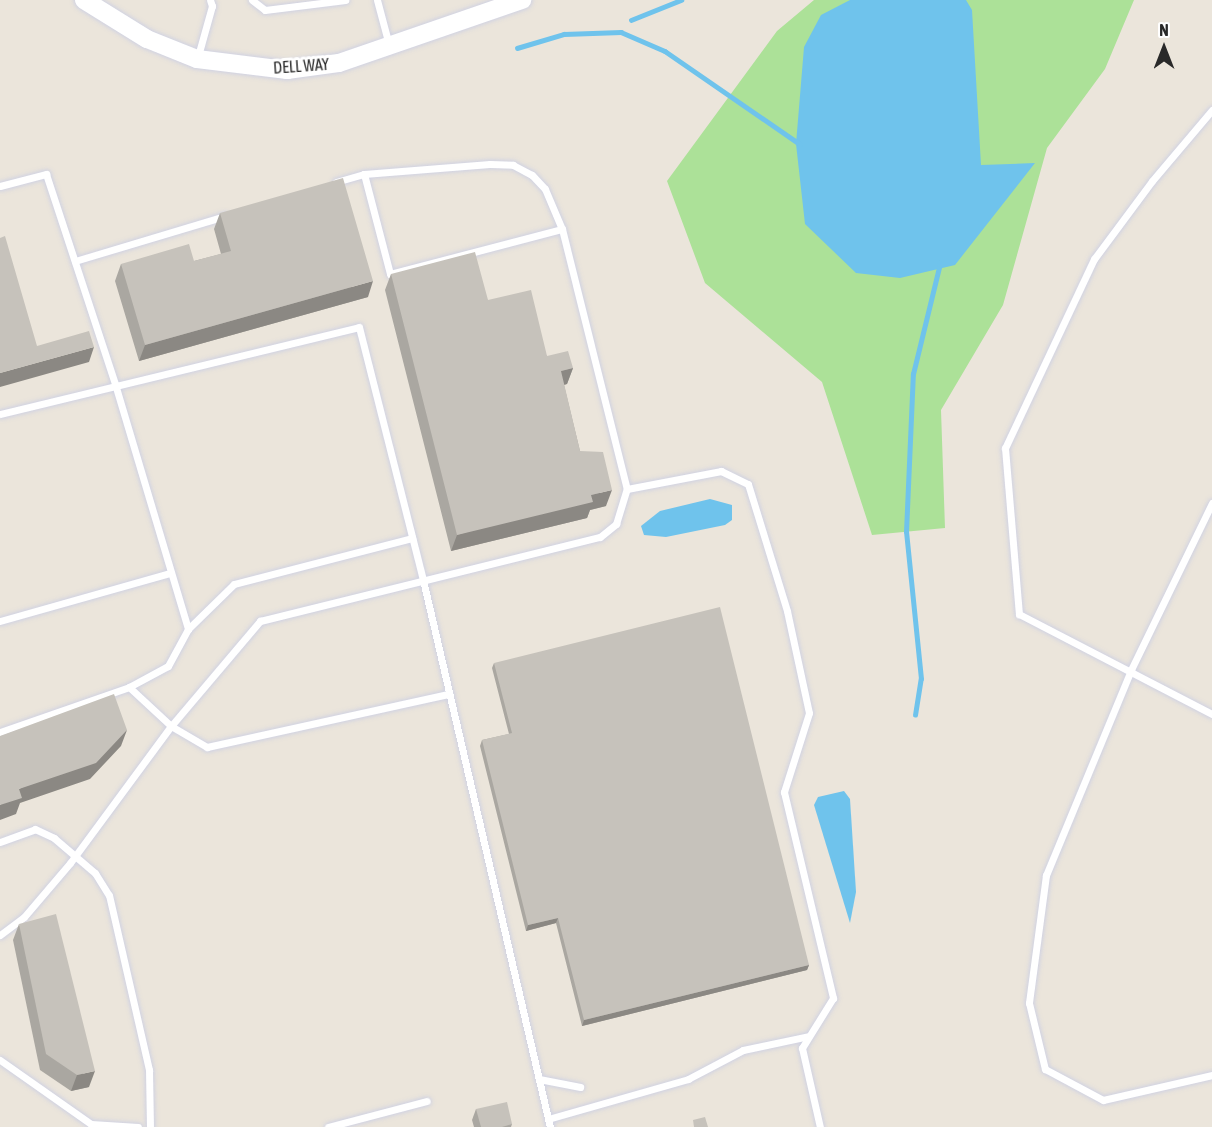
<!DOCTYPE html>
<html>
<head>
<meta charset="utf-8">
<style>
	body { margin:0 }
	#map { position:relative; width:1212px; height:1127px; overflow:hidden; background:#ebe5db; font-family:"Asap Condensed",sans-serif }
	div>[style] { position:absolute }
	.green>* { inset:0; background:#ace198 }
	.water>* { inset:0; background:#6fc3ec }
	.stream>* { height:4.5px; margin:-2.25px; padding:0 2.25px; transform-origin:2.25px; border-radius:2.25px; background:#6fc3ec }
	.roads { filter:drop-shadow(0 0 2px #d0d2e2) drop-shadow(0 0 2px #d0d2e2) }
	.lane>* { height:7px; margin:-3.5px; padding:0 3.5px; transform-origin:3.5px; border-radius:3.5px; background:#fff }
	.secondary>* { height:18px; margin:-9px; padding:0 9px; transform-origin:9px; border-radius:9px; background:#fff }
	.wall>* { inset:0; background:#aaa7a1 }
	.shaded-wall>* { inset:0; background:#8b8883 }
	.building>* { inset:0; background:#c6c2bb }
	span { translate:-50% -50%; white-space:nowrap; text-align:center; line-height:1.15; -webkit-text-stroke:6px #fff; paint-order:stroke }
	.street-label { font-size:16px; color:#292929 }
	.north { position:absolute; left:1134px; top:18px; width:60px; height:60px; -webkit-text-stroke:4px #fff; paint-order:stroke; rotate:0deg; font-size:16px; font-weight:700; line-height:24px; text-align:center; color:#292929 }
	.north::after { content:''; display:block; margin:auto; width:21px; height:27px; background:#292929; clip-path:polygon(50% 0,100% 100%,50% 72%,0 100%) }
</style>
</head>
<body>
<div id="map">
	<div class="green">
		<i style="clip-path:polygon(814px 0,1134px 0,1105px 69px,1047px 148px,1003px 305px,941px 410px,945px 528px,872px 535px,822px 382px,705px 283px,667px 181px,777px 31px)"></i>
	</div>
	<div class="water">
		<i style="clip-path:polygon(850px 0,966px 0,972px 10px,981px 165px,1035px 163px,955px 265px,900px 278px,856px 273px,805px 224px,796px 144px,804px 47px,821px 15px)"></i>
		<i style="clip-path:polygon(710px 499px,732px 505px,732px 520px,725px 525px,666px 537px,644px 535px,641px 526px,660px 511px)"></i>
		<i style="clip-path:polygon(844px 791px,850px 799px,856px 892px,850px 923px,814px 805px,818px 797px)"></i>
	</div>
	<div class="stream">
		<i style="left:631px;top:20px;width:54px;rotate:-21.8deg"></i>
		<i style="left:517px;top:48px;width:49px;rotate:-16.6deg"></i>
		<i style="left:564px;top:34px;width:57px;rotate:-2deg"></i>
		<i style="left:621px;top:32px;width:48px;rotate:23.4deg"></i>
		<i style="left:665px;top:51px;width:164px;rotate:34.6deg"></i>
		<i style="left:915px;top:715px;width:36px;rotate:-81deg"></i>
		<i style="left:921px;top:679px;width:148px;rotate:-95.8deg"></i>
		<i style="left:906px;top:532px;width:158px;rotate:-87.5deg"></i>
		<i style="left:913px;top:374px;width:114px;rotate:-76.3deg"></i>
	</div>
	<div class="roads">
		<div class="lane">
			<i style="left:252px;top:0;width:16px;rotate:38deg"></i>
			<i style="left:265px;top:10px;width:81px;rotate:-7.1deg"></i>
			<i style="left:377px;top:0;width:47px;rotate:75.1deg"></i>
			<i style="left:198px;top:56px;width:52px;rotate:-74.4deg"></i>
			<i style="left:212px;top:6px;width:6px;rotate:-108deg"></i>
			<i style="left:1212px;top:110px;width:93px;rotate:130.2deg"></i>
			<i style="left:1152px;top:181px;width:97px;rotate:126.6deg"></i>
			<i style="left:1094px;top:259px;width:209px;rotate:115.2deg"></i>
			<i style="left:1005px;top:448px;width:167px;rotate:85.2deg"></i>
			<i style="left:1019px;top:614px;width:217px;rotate:27.4deg"></i>
			<i style="left:364px;top:174px;width:103px;rotate:75.4deg"></i>
			<i style="left:390px;top:274px;width:178px;rotate:-14.7deg"></i>
			<i style="left:336px;top:182px;width:29px;rotate:-16deg"></i>
			<i style="left:364px;top:174px;width:126px;rotate:-4.5deg"></i>
			<i style="left:490px;top:164px;width:23px;rotate:2deg"></i>
			<i style="left:513px;top:165px;width:21px;rotate:28deg"></i>
			<i style="left:532px;top:175px;width:19px;rotate:47deg"></i>
			<i style="left:545px;top:189px;width:43px;rotate:67deg"></i>
			<i style="left:562px;top:229px;width:268px;rotate:76deg"></i>
			<i style="left:0;top:186px;width:48px;rotate:-14.6deg"></i>
			<i style="left:46px;top:174px;width:221px;rotate:71.8deg"></i>
			<i style="left:115px;top:384px;width:256px;rotate:73.4deg"></i>
			<i style="left:75px;top:261px;width:157px;rotate:-16.7deg"></i>
			<i style="left:0;top:414px;width:369px;rotate:-13.6deg"></i>
			<i style="left:359px;top:327px;width:261px;rotate:75.8deg"></i>
			<i style="left:423px;top:580px;width:562px;rotate:76.93deg"></i>
			<i style="left:1212px;top:503px;width:186px;rotate:115.9deg"></i>
			<i style="left:1131px;top:670px;width:222px;rotate:112.5deg"></i>
			<i style="left:1046px;top:875px;width:129px;rotate:97.6deg"></i>
			<i style="left:1029px;top:1003px;width:68px;rotate:76.4deg"></i>
			<i style="left:1045px;top:1069px;width:66px;rotate:28.1deg"></i>
			<i style="left:1103px;top:1100px;width:112px;rotate:-12.9deg"></i>
			<i style="left:0;top:621px;width:177px;rotate:-15.8deg"></i>
			<i style="left:129px;top:687px;width:44px;rotate:-28.3deg"></i>
			<i style="left:168px;top:666px;width:42px;rotate:-61.6deg"></i>
			<i style="left:188px;top:629px;width:64px;rotate:-44.4deg"></i>
			<i style="left:234px;top:584px;width:184px;rotate:-14.5deg"></i>
			<i style="left:0;top:732px;width:137px;rotate:-19.2deg"></i>
			<i style="left:129px;top:687px;width:57px;rotate:42.9deg"></i>
			<i style="left:171px;top:726px;width:42px;rotate:30.3deg"></i>
			<i style="left:207px;top:747px;width:248px;rotate:-12.4deg"></i>
			<i style="left:0;top:842px;width:37px;rotate:-20deg"></i>
			<i style="left:35px;top:829px;width:21px;rotate:25deg"></i>
			<i style="left:54px;top:838px;width:54px;rotate:40.5deg"></i>
			<i style="left:95px;top:873px;width:26px;rotate:58deg"></i>
			<i style="left:109px;top:895px;width:180px;rotate:77.1deg"></i>
			<i style="left:149px;top:1070px;width:57px;rotate:89deg"></i>
			<i style="left:0;top:935px;width:30px;rotate:-37deg"></i>
			<i style="left:24px;top:917px;width:71px;rotate:-49.6deg"></i>
			<i style="left:70px;top:863px;width:170px;rotate:-53.6deg"></i>
			<i style="left:171px;top:726px;width:138px;rotate:-49.7deg"></i>
			<i style="left:260px;top:621px;width:350px;rotate:-13.9deg"></i>
			<i style="left:600px;top:537px;width:21px;rotate:-39deg"></i>
			<i style="left:616px;top:524px;width:37px;rotate:-73deg"></i>
			<i style="left:627px;top:489px;width:96px;rotate:-10.8deg"></i>
			<i style="left:721px;top:471px;width:30px;rotate:26deg"></i>
			<i style="left:748px;top:484px;width:133px;rotate:72.9deg"></i>
			<i style="left:787px;top:611px;width:104px;rotate:77.8deg"></i>
			<i style="left:809px;top:713px;width:83px;rotate:107.6deg"></i>
			<i style="left:784px;top:792px;width:212px;rotate:76.6deg"></i>
			<i style="left:833px;top:998px;width:59px;rotate:121.8deg"></i>
			<i style="left:802px;top:1048px;width:81px;rotate:77.2deg"></i>
			<i style="left:0;top:1060px;width:111px;rotate:35.1deg"></i>
			<i style="left:91px;top:1124px;width:47px;rotate:3.7deg"></i>
			<i style="left:539px;top:1079px;width:42px;rotate:11deg"></i>
			<i style="left:548px;top:1119px;width:146px;rotate:-15.9deg"></i>
			<i style="left:688px;top:1079px;width:62px;rotate:-27.8deg"></i>
			<i style="left:743px;top:1050px;width:67px;rotate:-12deg"></i>
			<i style="left:328px;top:1127px;width:102px;rotate:-14.7deg"></i>
		</div>
		<div class="secondary">
			<i style="left:84px;top:0;width:74px;rotate:31.8deg"></i>
			<i style="left:147px;top:39px;width:54px;rotate:21.8deg"></i>
			<i style="left:197px;top:59px;width:91px;rotate:7deg"></i>
			<i style="left:287px;top:70px;width:52px;rotate:-7.7deg"></i>
			<i style="left:339px;top:63px;width:194px;rotate:-19deg"></i>
		</div>
	</div>
	<div class="wall">
		<i style="clip-path:polygon(220px 213px,368px 297px,139px 361px,115px 281px,121px 264px,194px 261px,221px 254px,214px 229px)"></i>
		<i style="clip-path:polygon(391px 274px,488px 300px,547px 356px,573px 368px,567px 384px,564px 385px,580px 451px,606px 506px,590px 510px,587px 518px,451px 551px,385px 290px)"></i>
		<i style="clip-path:polygon(494px 663px,809px 965px,807px 970px,582px 1026px,556px 923px,526px 931px,480px 746px,482px 740px,509px 734px,492px 668px)"></i>
		<i style="clip-path:polygon(19px 924px,89px 1087px,71px 1091px,40px 1070px,13px 940px)"></i>
		<i style="clip-path:polygon(476px 1109px,512px 1124px,511px 1127px,474px 1127px,472px 1120px)"></i>
	</div>
	<div class="shaded-wall">
		<i style="clip-path:polygon(373px 281px,368px 297px,139px 361px,145px 345px)"></i>
		<i style="clip-path:polygon(94px 347px,89px 362px,0 387px,0 373px)"></i>
		<i style="clip-path:polygon(573px 368px,567px 384px,555px 387px,561px 371px)"></i>
		<i style="clip-path:polygon(612px 490px,606px 506px,590px 510px,587px 518px,451px 551px,457px 535px,591px 495px)"></i>
		<i style="clip-path:polygon(127px 730px,121px 746px,90px 779px,20px 803px,16px 814px,0 820px,0 805px,19px 789px)"></i>
		<i style="clip-path:polygon(558px 918px,556px 923px,526px 931px,528px 925px)"></i>
		<i style="clip-path:polygon(809px 965px,807px 970px,582px 1026px,584px 1020px)"></i>
		<i style="clip-path:polygon(95px 1071px,89px 1087px,71px 1091px,77px 1075px)"></i>
	</div>
	<div class="building">
		<i style="clip-path:polygon(343px 178px,373px 281px,145px 345px,121px 264px,189px 244px,194px 261px,231px 251px,220px 213px)"></i>
		<i style="clip-path:polygon(5px 236px,37px 346px,89px 331px,94px 347px,0 373px,0 238px)"></i>
		<i style="clip-path:polygon(475px 252px,488px 300px,531px 290px,547px 356px,568px 351px,573px 368px,561px 371px,580px 451px,603px 452px,612px 490px,591px 495px,593px 502px,457px 535px,391px 274px)"></i>
		<i style="clip-path:polygon(720px 607px,809px 965px,584px 1020px,558px 918px,528px 925px,482px 740px,512px 733px,494px 663px)"></i>
		<i style="clip-path:polygon(114px 694px,127px 730px,96px 763px,19px 789px,22px 798px,0 805px,0 736px)"></i>
		<i style="clip-path:polygon(56px 914px,95px 1071px,77px 1075px,46px 1054px,19px 924px)"></i>
		<i style="clip-path:polygon(507px 1102px,512px 1124px,502px 1127px,481px 1127px,476px 1109px)"></i>
		<i style="clip-path:polygon(705px 1117px,708px 1127px,694px 1127px,693px 1120px)"></i>
	</div>
	<div class="street-label">
		<span style="left:301px;top:66px;rotate:-4deg">DELL WAY</span>
	</div>
	<div class="north">N</div>
</div>
</body>
</html>
